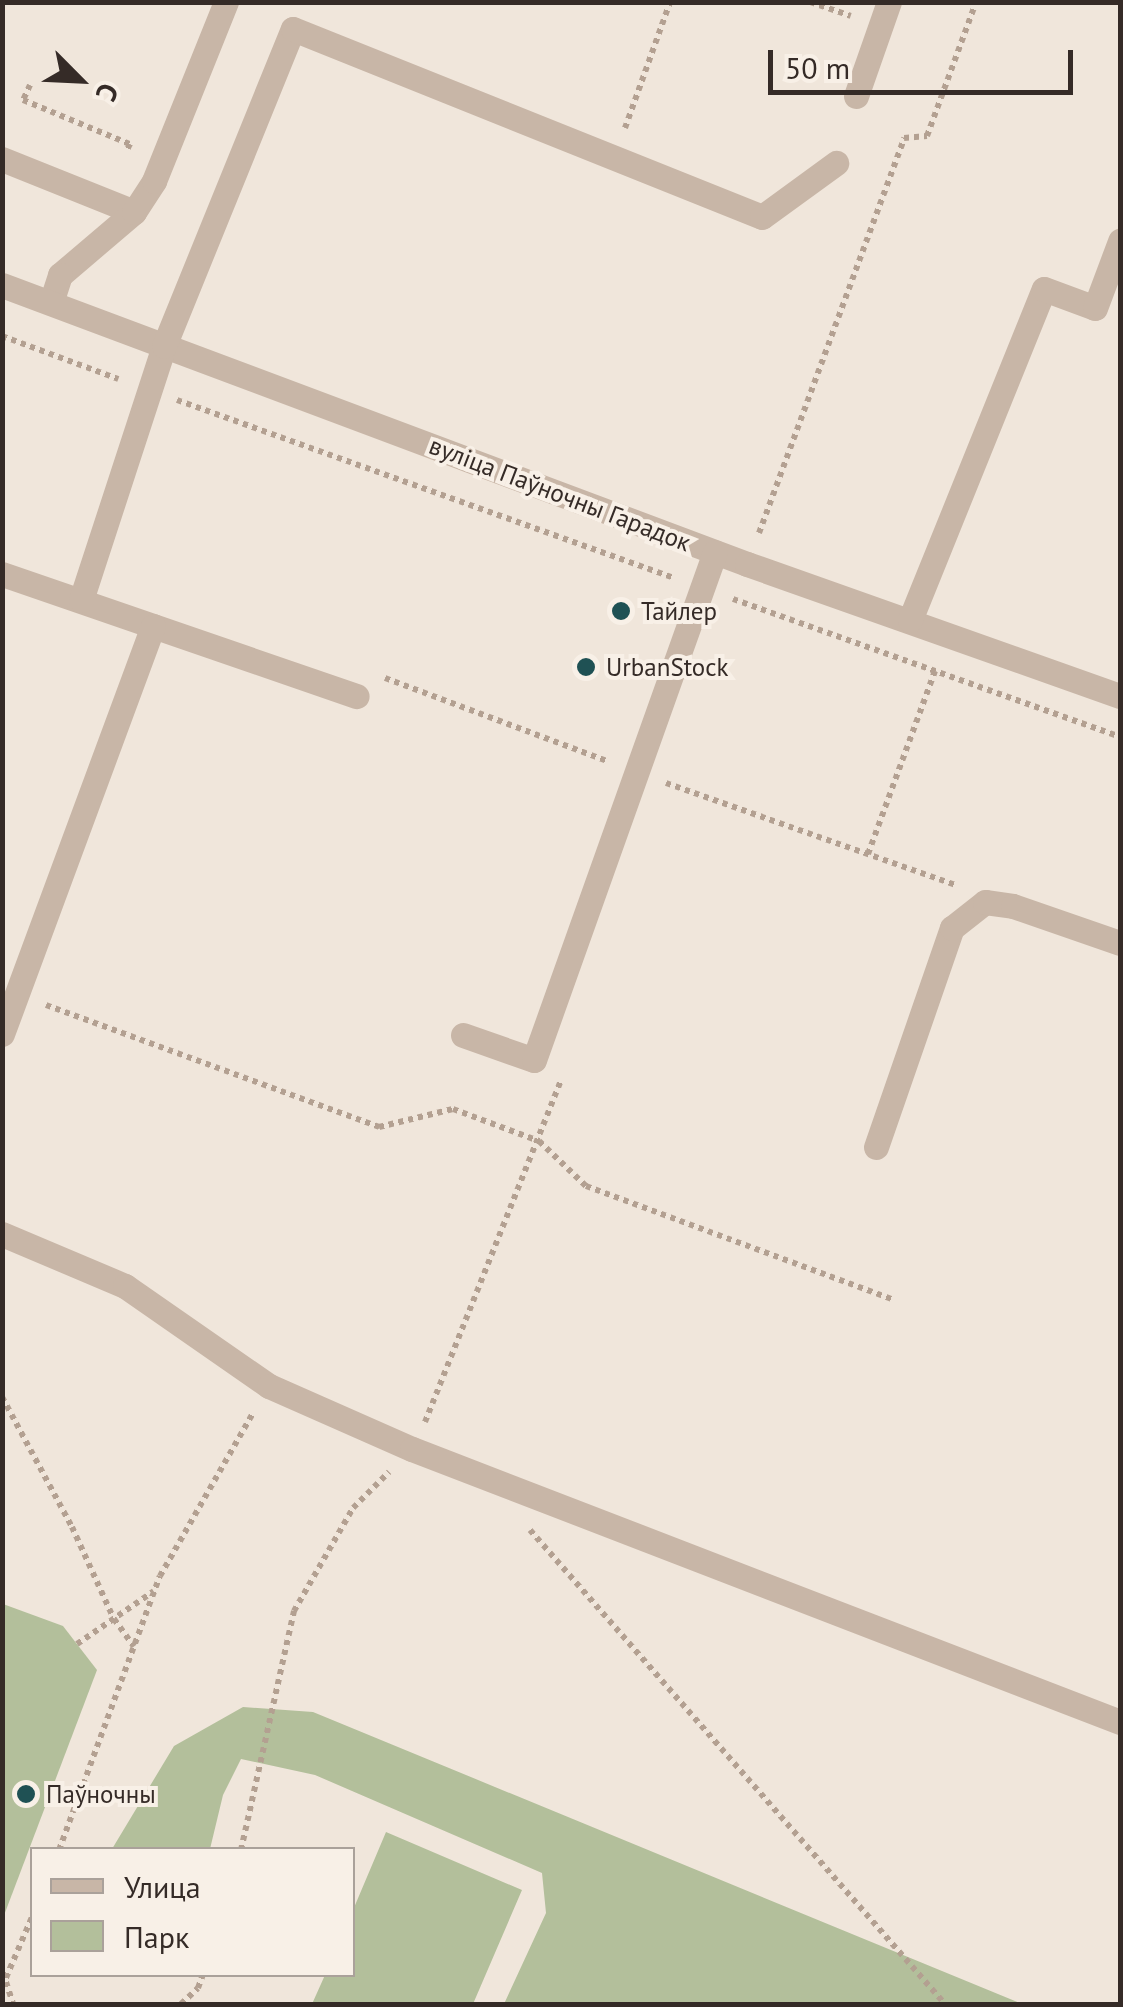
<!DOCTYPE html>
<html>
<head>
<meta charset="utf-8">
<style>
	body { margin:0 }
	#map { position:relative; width:1123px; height:2007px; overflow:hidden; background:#f0e6db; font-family:"PT Sans",sans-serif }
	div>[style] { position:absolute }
	.green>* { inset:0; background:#b3bf9b }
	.path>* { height:6px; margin-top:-3px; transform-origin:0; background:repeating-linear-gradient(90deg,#b3a091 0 5px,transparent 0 10px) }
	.minor>* { height:25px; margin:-12.5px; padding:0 12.5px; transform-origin:12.5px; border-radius:12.5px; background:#c8b6a7 }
	.dots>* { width:28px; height:28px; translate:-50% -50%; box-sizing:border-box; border:5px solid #f8f0e7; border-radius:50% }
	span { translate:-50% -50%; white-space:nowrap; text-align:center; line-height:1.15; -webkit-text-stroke:8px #f8f0e7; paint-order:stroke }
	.street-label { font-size:25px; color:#352b27 }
	.poi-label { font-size:25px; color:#352b27 }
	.left { translate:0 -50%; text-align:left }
	.frame { position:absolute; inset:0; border:5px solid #352b27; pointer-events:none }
	.legend { position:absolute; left:30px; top:1847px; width:325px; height:130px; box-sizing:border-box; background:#f8f0e7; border:2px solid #aaa19a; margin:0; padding:12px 18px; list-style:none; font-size:30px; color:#352b27 }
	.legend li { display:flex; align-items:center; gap:20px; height:50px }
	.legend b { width:50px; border:2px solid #aaa19a }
	.north { position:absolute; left:30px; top:30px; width:100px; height:100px; -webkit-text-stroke:8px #f8f0e7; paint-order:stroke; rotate:114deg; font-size:28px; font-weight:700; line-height:40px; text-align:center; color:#352b27 }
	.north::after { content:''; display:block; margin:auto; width:35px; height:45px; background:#352b27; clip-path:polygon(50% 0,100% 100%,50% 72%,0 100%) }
	.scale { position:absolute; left:768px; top:50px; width:305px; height:45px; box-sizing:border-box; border:5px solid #352b27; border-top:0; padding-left:12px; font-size:30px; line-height:35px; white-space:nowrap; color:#352b27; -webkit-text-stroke:8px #f8f0e7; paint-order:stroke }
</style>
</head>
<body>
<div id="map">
	<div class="green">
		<i style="clip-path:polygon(3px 1604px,63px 1626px,97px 1670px,3px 1918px)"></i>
		<i style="clip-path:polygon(243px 1707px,313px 1712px,1022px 2004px,504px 2004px,546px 1913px,542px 1873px,315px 1775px,241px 1759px,223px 1795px,210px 1849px,112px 1849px,174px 1746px)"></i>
		<i style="clip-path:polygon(386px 1832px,522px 1890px,473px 2004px,312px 2004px,325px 1975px,352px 1974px,353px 1910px)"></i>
	</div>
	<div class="path">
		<i style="left:810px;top:2px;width:43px;rotate:18.9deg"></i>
		<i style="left:30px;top:85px;width:17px;rotate:115deg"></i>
		<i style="left:23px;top:100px;width:116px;rotate:22.4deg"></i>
		<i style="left:130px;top:144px;width:7px;rotate:117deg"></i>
		<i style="left:625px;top:128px;width:134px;rotate:-70.3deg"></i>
		<i style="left:2px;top:336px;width:124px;rotate:20.3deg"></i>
		<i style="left:177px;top:400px;width:528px;rotate:19.7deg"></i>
		<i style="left:759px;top:533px;width:421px;rotate:-69.8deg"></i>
		<i style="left:904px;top:138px;width:23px;rotate:-5deg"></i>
		<i style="left:927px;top:136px;width:143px;rotate:-69.9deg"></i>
		<i style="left:733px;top:599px;width:411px;rotate:19.6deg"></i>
		<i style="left:385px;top:678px;width:237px;rotate:20.5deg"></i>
		<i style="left:666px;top:783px;width:307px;rotate:19.4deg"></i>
		<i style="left:868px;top:854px;width:195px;rotate:-69.9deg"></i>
		<i style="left:46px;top:1005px;width:355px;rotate:20.1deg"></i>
		<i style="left:379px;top:1127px;width:76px;rotate:-13.7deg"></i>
		<i style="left:453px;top:1109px;width:92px;rotate:20.4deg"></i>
		<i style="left:539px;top:1141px;width:65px;rotate:43.8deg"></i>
		<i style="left:586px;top:1186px;width:328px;rotate:20.3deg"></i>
		<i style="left:2px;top:1397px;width:148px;rotate:61.7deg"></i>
		<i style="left:72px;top:1527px;width:101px;rotate:65.5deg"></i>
		<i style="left:114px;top:1619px;width:34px;rotate:54deg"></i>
		<i style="left:425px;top:1422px;width:367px;rotate:-68.3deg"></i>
		<i style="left:530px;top:1530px;width:630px;rotate:48.8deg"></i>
		<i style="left:77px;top:1644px;width:93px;rotate:-34.5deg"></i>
		<i style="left:59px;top:1850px;width:292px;rotate:-69.8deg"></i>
		<i style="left:160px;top:1576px;width:188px;rotate:-60.3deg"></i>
		<i style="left:241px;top:1850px;width:245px;rotate:-77.5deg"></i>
		<i style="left:294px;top:1611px;width:119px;rotate:-60.2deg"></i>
		<i style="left:353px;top:1508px;width:51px;rotate:-45deg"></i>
		<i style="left:6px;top:1982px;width:23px;rotate:72deg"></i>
		<i style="left:2px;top:1987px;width:76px;rotate:-66.8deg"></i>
		<i style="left:181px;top:2004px;width:23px;rotate:-43deg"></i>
		<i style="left:198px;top:1988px;width:15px;rotate:-70deg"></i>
	</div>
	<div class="minor">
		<i style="left:856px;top:96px;width:100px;rotate:-70.7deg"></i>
		<i style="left:2px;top:159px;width:142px;rotate:21.9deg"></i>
		<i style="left:134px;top:212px;width:97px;rotate:139.6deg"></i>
		<i style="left:60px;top:275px;width:28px;rotate:108deg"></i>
		<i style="left:134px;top:212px;width:37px;rotate:-57deg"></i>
		<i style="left:154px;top:181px;width:193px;rotate:-68.1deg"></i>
		<i style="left:2px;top:285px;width:796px;rotate:20.53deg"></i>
		<i style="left:747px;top:564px;width:396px;rotate:19.5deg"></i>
		<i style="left:2px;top:574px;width:375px;rotate:19deg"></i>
		<i style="left:81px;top:600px;width:267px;rotate:-71.9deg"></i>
		<i style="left:164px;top:346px;width:342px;rotate:-67.9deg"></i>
		<i style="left:293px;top:29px;width:505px;rotate:21.84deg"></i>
		<i style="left:762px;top:217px;width:92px;rotate:-36.1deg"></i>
		<i style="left:910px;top:620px;width:357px;rotate:-68deg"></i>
		<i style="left:1044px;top:289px;width:54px;rotate:20.4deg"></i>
		<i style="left:1095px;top:308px;width:72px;rotate:-69.5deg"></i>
		<i style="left:2px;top:1034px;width:435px;rotate:-69.7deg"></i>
		<i style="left:463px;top:1035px;width:75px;rotate:19.4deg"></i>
		<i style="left:534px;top:1060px;width:539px;rotate:-70.39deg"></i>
		<i style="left:876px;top:1147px;width:232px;rotate:-70.9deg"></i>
		<i style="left:952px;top:928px;width:42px;rotate:-38.2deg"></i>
		<i style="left:985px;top:902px;width:28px;rotate:8deg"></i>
		<i style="left:1013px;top:906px;width:113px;rotate:19.1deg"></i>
		<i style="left:2px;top:1234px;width:134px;rotate:22.9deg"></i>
		<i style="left:125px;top:1286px;width:175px;rotate:34.8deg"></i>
		<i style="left:269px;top:1386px;width:156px;rotate:23.8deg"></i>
		<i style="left:412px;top:1449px;width:759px;rotate:21.09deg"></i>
	</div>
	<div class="dots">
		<i style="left:621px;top:611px;background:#1f5154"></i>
		<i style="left:586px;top:667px;background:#1f5154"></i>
		<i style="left:26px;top:1794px;background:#1f5154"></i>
	</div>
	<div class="street-label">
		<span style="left:560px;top:494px;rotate:21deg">вуліца Паўночны Гарадок</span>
	</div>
	<div class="poi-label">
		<span class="left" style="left:641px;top:611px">Тайлер</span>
		<span class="left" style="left:606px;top:667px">UrbanStock</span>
		<span class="left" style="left:46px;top:1794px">Паўночны</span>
	</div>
	<div class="frame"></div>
	<ul class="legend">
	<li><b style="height:12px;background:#c8b6a7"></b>Улица</li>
	<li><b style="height:28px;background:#b3bf9b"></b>Парк</li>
	</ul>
	<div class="north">С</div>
	<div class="scale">50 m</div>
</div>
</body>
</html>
